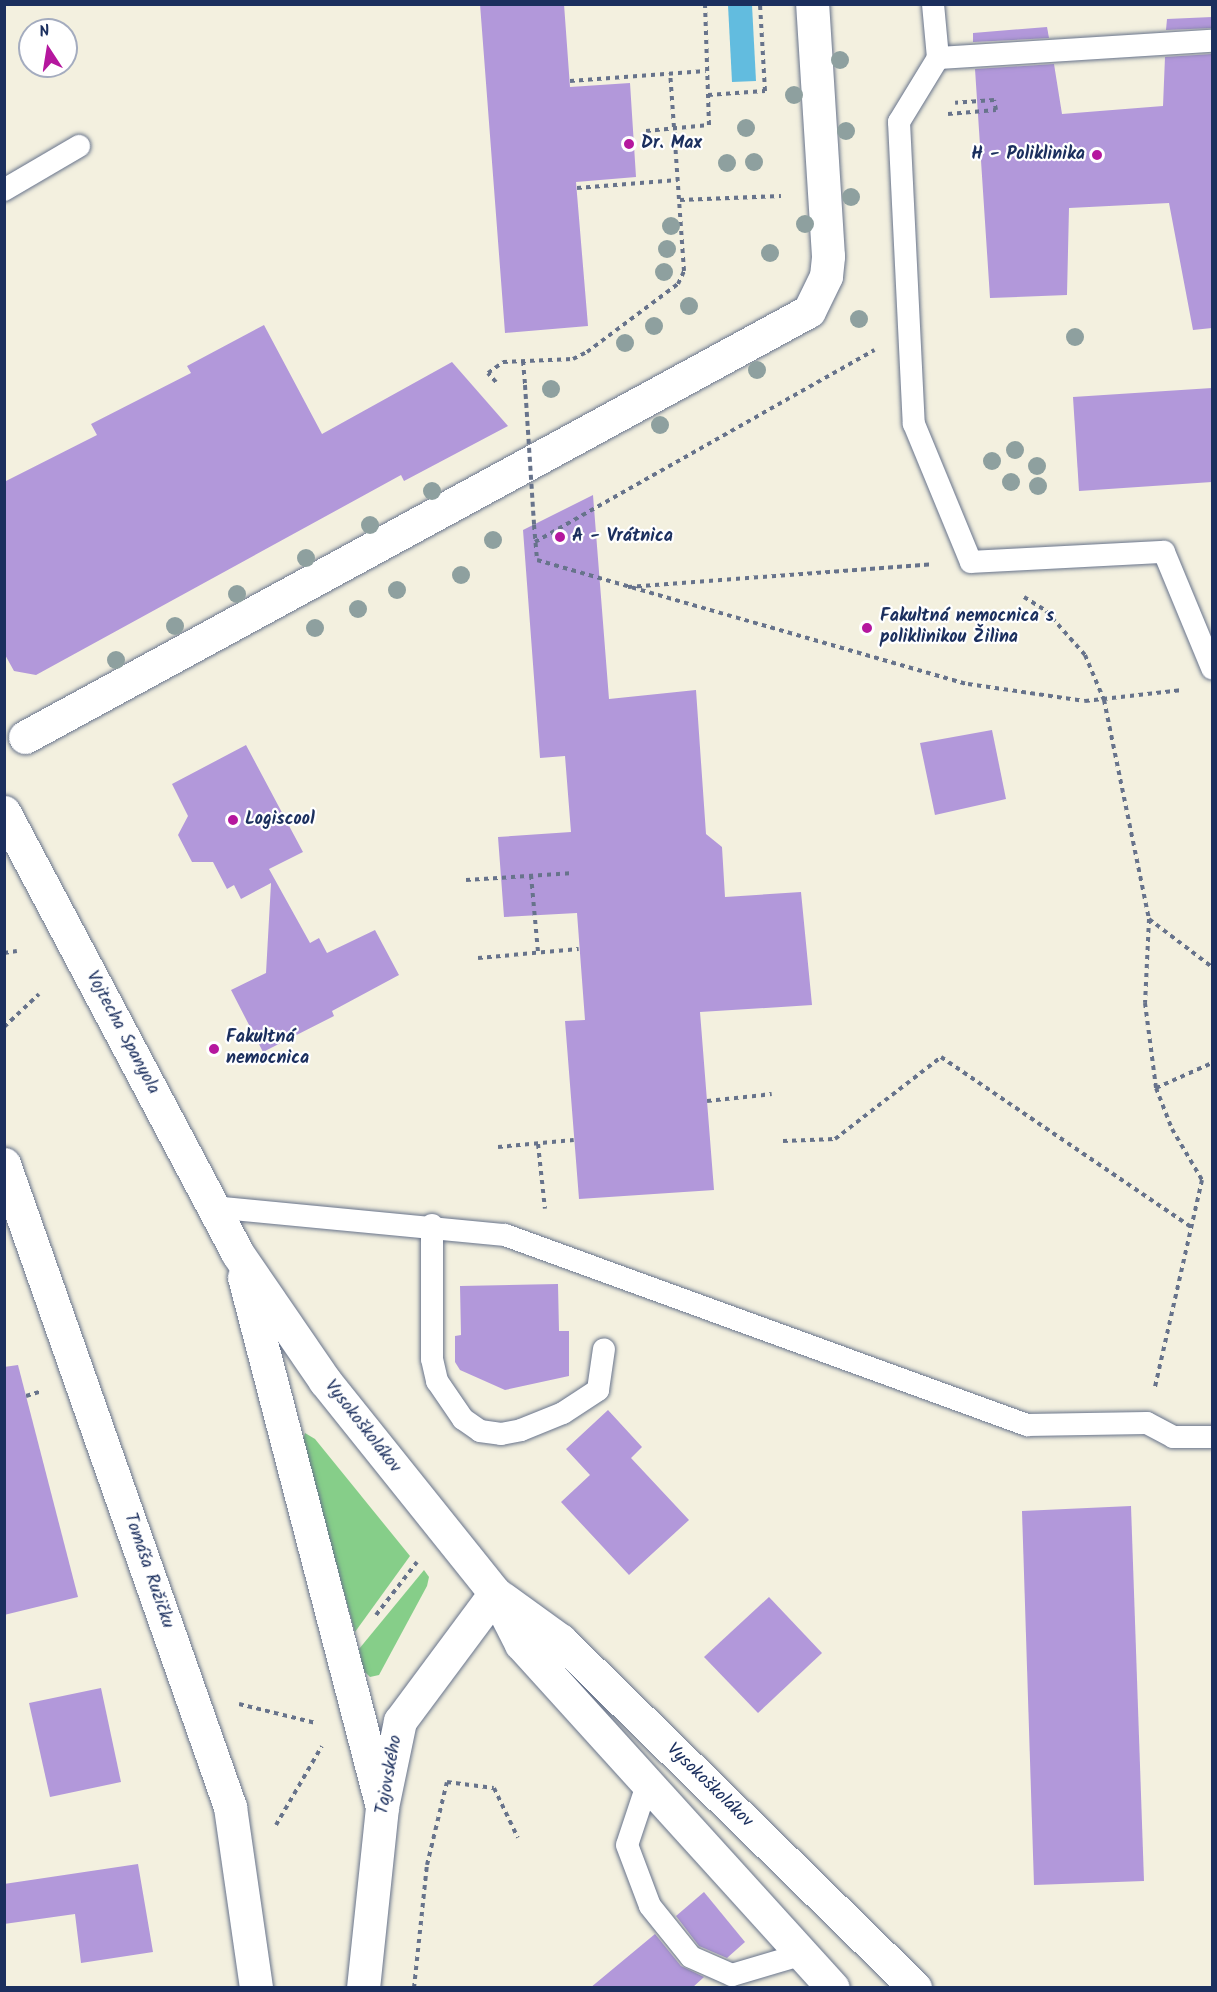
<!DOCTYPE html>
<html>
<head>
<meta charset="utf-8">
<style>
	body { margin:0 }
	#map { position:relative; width:1217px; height:1992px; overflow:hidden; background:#f3f0df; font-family:Kalam,sans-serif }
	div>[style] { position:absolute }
	.green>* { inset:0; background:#86ce89 }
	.water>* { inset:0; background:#62bcdf }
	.building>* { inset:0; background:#b298da }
	.path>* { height:4px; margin-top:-2px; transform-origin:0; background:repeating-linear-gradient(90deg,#67738b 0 4.5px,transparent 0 9px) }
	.roads { filter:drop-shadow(0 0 2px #67738b) drop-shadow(0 0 2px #67738b) }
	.service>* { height:22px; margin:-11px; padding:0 11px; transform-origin:11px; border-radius:11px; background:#fff }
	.pedestrian>* { height:33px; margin:-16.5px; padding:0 16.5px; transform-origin:16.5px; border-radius:16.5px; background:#fff }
	.minor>* { height:33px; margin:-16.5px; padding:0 16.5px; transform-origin:16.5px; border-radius:16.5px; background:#fff }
	.path-bridge>* { height:4px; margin-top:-2px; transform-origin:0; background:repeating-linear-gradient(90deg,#67738b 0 4.5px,transparent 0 9px) }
	.trees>* { width:18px; height:18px; margin:-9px; border-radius:50%; background:#8ea09f }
	.dots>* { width:16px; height:16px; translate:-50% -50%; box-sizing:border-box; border:3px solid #fff; border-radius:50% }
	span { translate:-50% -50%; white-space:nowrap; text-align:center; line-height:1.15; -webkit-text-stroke:4.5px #fff; paint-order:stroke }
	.poi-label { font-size:18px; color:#1b2f5e; font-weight:700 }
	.left { translate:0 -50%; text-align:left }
	.right { translate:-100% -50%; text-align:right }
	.street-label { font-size:18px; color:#1b2f5e }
	.frame { position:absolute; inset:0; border:6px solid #1b2f5e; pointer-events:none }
	.north { position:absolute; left:18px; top:18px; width:60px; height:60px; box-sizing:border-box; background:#fff; border:2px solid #a4acbf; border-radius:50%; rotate:348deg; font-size:16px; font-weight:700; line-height:24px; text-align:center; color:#1b2f5e }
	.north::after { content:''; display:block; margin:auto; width:21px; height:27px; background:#b5179e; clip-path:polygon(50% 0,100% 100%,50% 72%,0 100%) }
</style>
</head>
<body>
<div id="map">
	<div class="green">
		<i style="clip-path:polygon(305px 1433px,315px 1439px,410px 1556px,355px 1632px,302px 1443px)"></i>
		<i style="clip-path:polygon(424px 1570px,429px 1577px,427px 1586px,379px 1675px,370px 1677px,363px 1670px,359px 1649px)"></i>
	</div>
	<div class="water">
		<i style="clip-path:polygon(728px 5px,752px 5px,756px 81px,732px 82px)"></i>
	</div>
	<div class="building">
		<i style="clip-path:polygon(480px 4px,564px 4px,570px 87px,630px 83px,636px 177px,576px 182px,588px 326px,505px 333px)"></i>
		<i style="clip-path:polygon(1212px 17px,1212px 28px,1166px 30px,1167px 19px)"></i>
		<i style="clip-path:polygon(1047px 27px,1049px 38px,973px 42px,973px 33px)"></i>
		<i style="clip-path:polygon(1212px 54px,1212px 328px,1193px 330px,1169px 203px,1069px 208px,1067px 295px,990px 298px,975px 69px,1054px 64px,1062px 114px,1163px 106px,1165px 57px)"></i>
		<i style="clip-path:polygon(264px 325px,322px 434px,452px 362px,508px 426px,404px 481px,401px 475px,36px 675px,14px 671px,4px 653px,4px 482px,97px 435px,91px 424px,191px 373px,187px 366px)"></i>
		<i style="clip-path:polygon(1212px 388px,1212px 482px,1079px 491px,1073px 397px)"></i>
		<i style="clip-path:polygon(593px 495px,609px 699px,696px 690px,706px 834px,722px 847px,725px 897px,801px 892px,812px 1005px,700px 1012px,714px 1190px,579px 1199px,565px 1021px,585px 1020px,577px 913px,504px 917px,498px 837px,571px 832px,565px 756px,540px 758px,523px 530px)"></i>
		<i style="clip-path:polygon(992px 730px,1006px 799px,935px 815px,920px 743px)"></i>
		<i style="clip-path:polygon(246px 745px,303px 852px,269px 869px,310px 943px,319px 938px,327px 953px,375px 930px,399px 975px,332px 1011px,334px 1016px,263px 1052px,231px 990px,266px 973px,271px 883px,241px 899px,234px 885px,227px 889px,213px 862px,192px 862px,178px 835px,188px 816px,172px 784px)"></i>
		<i style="clip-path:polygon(558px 1284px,559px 1331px,569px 1331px,569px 1376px,505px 1390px,460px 1370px,455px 1362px,455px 1336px,461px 1335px,460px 1286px)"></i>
		<i style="clip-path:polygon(18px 1365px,78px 1597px,4px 1615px,4px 1367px)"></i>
		<i style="clip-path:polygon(608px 1410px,642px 1447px,631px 1458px,689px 1520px,629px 1575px,561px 1502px,590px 1475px,566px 1449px)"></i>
		<i style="clip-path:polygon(1131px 1506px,1144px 1881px,1034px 1885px,1022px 1511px)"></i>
		<i style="clip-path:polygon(769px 1597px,822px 1653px,758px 1713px,704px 1657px)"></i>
		<i style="clip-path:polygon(101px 1688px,121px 1782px,50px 1797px,29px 1703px)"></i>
		<i style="clip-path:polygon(138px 1864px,153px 1952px,81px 1963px,75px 1914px,4px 1924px,4px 1884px)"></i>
		<i style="clip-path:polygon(704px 1892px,745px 1942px,727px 1958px,699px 1946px,676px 1916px)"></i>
		<i style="clip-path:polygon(655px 1934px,681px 1966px,704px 1977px,692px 1988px,590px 1988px)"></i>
	</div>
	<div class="path">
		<i style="left:570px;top:81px;width:136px;rotate:-4.2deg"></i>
		<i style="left:708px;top:95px;width:57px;rotate:-4deg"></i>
		<i style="left:765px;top:91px;width:87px;rotate:-93.3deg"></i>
		<i style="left:948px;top:114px;width:48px;rotate:-4.8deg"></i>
		<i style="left:996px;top:110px;width:10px;rotate:-101deg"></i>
		<i style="left:994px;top:100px;width:39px;rotate:176deg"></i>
		<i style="left:646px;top:131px;width:63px;rotate:-5.4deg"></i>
		<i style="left:709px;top:125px;width:121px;rotate:-91.9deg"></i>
		<i style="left:577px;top:188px;width:101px;rotate:-4.5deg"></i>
		<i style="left:680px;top:200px;width:101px;rotate:-2.3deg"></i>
		<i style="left:523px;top:361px;width:24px;rotate:85deg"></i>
		<i style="left:496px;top:382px;width:12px;rotate:-132deg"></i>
		<i style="left:488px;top:373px;width:19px;rotate:-36deg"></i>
		<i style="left:503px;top:362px;width:70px;rotate:-2.5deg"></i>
		<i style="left:573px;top:359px;width:16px;rotate:-27deg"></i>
		<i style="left:587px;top:352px;width:114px;rotate:-36.8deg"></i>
		<i style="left:678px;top:284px;width:14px;rotate:-65deg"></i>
		<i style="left:684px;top:271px;width:198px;rotate:-94deg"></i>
		<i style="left:534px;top:525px;width:35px;rotate:85deg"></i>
		<i style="left:537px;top:560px;width:448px;rotate:16.1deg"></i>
		<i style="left:968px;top:684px;width:118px;rotate:8.3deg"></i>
		<i style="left:1085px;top:701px;width:98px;rotate:-6.5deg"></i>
		<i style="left:535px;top:542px;width:390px;rotate:-29.5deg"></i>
		<i style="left:628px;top:587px;width:305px;rotate:-4.3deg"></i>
		<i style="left:1024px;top:597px;width:26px;rotate:32deg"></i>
		<i style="left:1046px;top:611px;width:59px;rotate:48.4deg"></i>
		<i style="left:1085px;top:655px;width:49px;rotate:67.1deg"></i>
		<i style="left:1104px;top:700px;width:224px;rotate:78.4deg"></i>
		<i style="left:1149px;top:919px;width:84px;rotate:92.7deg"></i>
		<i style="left:1145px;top:1003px;width:86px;rotate:82.6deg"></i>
		<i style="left:1156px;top:1088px;width:44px;rotate:68.7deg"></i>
		<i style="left:1172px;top:1129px;width:59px;rotate:59.5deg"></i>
		<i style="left:1202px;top:1180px;width:212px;rotate:102.8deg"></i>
		<i style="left:531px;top:875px;width:77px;rotate:84.8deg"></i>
		<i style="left:466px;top:880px;width:108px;rotate:-3.7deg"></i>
		<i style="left:1149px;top:919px;width:79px;rotate:37.3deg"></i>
		<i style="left:4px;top:953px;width:13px;rotate:-9deg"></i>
		<i style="left:478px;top:958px;width:101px;rotate:-5.1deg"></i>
		<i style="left:4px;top:1027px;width:48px;rotate:-43.3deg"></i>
		<i style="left:1156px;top:1088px;width:61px;rotate:-24.1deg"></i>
		<i style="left:707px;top:1101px;width:65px;rotate:-6.1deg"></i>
		<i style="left:783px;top:1141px;width:52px;rotate:-2.2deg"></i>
		<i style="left:835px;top:1139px;width:134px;rotate:-37.7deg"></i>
		<i style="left:941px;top:1057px;width:302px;rotate:34.2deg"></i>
		<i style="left:538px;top:1144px;width:65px;rotate:83.9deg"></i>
		<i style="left:498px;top:1147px;width:76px;rotate:-5.3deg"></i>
		<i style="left:26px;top:1396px;width:14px;rotate:-17deg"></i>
		<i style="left:376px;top:1615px;width:67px;rotate:-52.3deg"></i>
		<i style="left:239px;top:1704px;width:79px;rotate:13.9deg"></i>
		<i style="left:276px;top:1825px;width:91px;rotate:-59.8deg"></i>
		<i style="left:414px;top:1988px;width:124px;rotate:-84deg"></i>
		<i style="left:427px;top:1865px;width:85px;rotate:-76.5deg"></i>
		<i style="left:447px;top:1782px;width:47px;rotate:7.3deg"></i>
		<i style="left:494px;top:1788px;width:55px;rotate:64.4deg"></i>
	</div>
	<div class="roads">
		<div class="service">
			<i style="left:933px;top:4px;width:54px;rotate:84.7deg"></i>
			<i style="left:938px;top:58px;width:75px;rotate:121.4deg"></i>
			<i style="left:899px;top:122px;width:302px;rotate:87.2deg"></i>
			<i style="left:914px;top:424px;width:149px;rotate:67.6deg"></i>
			<i style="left:971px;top:562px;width:193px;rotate:-3deg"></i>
			<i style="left:1164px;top:552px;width:126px;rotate:67.5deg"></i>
			<i style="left:938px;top:58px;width:275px;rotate:-3.6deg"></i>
			<i style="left:4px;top:190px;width:87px;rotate:-30.4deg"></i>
			<i style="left:213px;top:1207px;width:293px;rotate:5.5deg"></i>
			<i style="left:505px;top:1235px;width:556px;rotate:20deg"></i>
			<i style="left:1027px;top:1425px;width:120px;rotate:-1deg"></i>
			<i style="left:1147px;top:1423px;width:30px;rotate:28deg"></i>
			<i style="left:1173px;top:1437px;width:39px"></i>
			<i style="left:432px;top:1225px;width:134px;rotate:90deg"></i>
			<i style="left:432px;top:1359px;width:23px;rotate:77deg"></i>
			<i style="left:437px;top:1381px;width:46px;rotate:55.6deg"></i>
			<i style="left:463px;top:1419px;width:21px;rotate:35deg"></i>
			<i style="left:480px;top:1431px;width:21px;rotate:8deg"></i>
			<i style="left:501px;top:1434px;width:20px;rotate:-11deg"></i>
			<i style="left:521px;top:1430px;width:45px;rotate:-22deg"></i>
			<i style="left:563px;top:1413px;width:42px;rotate:-33.3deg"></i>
			<i style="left:598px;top:1390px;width:41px;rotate:-81.7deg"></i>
			<i style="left:647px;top:1785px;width:63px;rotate:108.4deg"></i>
			<i style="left:627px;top:1845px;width:65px;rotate:69.3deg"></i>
			<i style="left:650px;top:1906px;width:65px;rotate:51.2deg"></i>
			<i style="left:691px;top:1957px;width:45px;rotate:23.7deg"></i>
			<i style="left:732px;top:1975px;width:74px;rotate:-16.5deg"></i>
		</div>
		<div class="pedestrian">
			<i style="left:25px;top:737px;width:892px;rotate:-28.52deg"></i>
			<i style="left:809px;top:311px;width:39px;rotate:-64deg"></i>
			<i style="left:826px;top:276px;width:20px;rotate:-84deg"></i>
			<i style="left:828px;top:256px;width:253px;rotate:-93.6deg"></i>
		</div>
		<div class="minor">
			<i style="left:4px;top:812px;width:500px;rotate:62.1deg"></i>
			<i style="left:238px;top:1254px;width:154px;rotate:55.6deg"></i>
			<i style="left:325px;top:1381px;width:272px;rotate:51.3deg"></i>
			<i style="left:495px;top:1593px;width:57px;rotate:63deg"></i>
			<i style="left:521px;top:1644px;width:464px;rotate:47.8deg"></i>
			<i style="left:4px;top:1164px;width:682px;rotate:70.63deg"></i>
			<i style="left:230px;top:1807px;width:183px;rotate:81.8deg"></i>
			<i style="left:244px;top:1277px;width:548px;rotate:75.41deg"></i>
			<i style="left:502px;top:1598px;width:72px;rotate:35.9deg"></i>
			<i style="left:560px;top:1640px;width:497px;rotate:44.4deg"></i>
			<i style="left:363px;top:1988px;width:182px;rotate:-84deg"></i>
			<i style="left:382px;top:1807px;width:88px;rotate:-78.2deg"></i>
			<i style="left:400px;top:1721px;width:159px;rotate:-53.4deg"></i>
		</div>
	</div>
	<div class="path-bridge">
		<i style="left:525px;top:385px;width:140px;rotate:86.3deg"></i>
	</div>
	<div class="trees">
		<i style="left:840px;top:60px"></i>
		<i style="left:794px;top:95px"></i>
		<i style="left:746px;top:128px"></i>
		<i style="left:846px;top:131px"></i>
		<i style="left:754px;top:162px"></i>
		<i style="left:727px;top:163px"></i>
		<i style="left:851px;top:197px"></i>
		<i style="left:805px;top:224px"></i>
		<i style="left:671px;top:226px"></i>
		<i style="left:667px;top:249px"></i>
		<i style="left:770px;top:253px"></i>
		<i style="left:664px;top:272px"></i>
		<i style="left:689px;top:306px"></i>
		<i style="left:859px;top:319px"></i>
		<i style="left:654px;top:326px"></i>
		<i style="left:1075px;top:337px"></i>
		<i style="left:625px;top:343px"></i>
		<i style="left:757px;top:370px"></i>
		<i style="left:551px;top:389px"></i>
		<i style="left:660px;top:425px"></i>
		<i style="left:1015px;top:450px"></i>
		<i style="left:992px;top:461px"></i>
		<i style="left:1037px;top:466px"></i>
		<i style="left:1011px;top:482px"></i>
		<i style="left:1038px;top:486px"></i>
		<i style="left:432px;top:491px"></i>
		<i style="left:370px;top:525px"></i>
		<i style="left:493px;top:540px"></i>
		<i style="left:306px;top:558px"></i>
		<i style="left:461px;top:575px"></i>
		<i style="left:397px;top:590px"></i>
		<i style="left:237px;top:594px"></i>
		<i style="left:358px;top:609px"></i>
		<i style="left:175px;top:626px"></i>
		<i style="left:315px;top:628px"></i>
		<i style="left:116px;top:660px"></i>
	</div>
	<div class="dots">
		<i style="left:629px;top:144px;background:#b5179e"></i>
		<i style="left:1097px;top:155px;background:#b5179e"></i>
		<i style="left:560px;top:537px;background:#b5179e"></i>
		<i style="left:867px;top:628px;background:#b5179e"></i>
		<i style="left:233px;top:820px;background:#b5179e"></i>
		<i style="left:214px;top:1049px;background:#b5179e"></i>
	</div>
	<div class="poi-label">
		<span class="left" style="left:641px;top:144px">Dr. Max</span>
		<span class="right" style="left:1085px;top:155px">H - Poliklinika</span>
		<span class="left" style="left:572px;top:537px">A - Vrátnica</span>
		<span class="left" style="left:880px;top:628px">Fakultná nemocnica s<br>poliklinikou Žilina</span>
		<span class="left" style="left:245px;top:820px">Logiscool</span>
		<span class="left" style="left:226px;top:1049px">Fakultná<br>nemocnica</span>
	</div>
	<div class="street-label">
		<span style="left:122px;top:1033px;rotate:62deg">Vojtecha Spanyola</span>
		<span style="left:362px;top:1427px;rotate:52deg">Vysokoškolákov</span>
		<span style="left:148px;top:1571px;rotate:71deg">Tomáša Ružičku</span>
		<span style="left:390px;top:1775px;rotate:-80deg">Tajovského</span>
		<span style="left:709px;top:1786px;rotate:44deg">Vysokoškolákov</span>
	</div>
	<div class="frame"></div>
	<div class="north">N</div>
</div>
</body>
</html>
